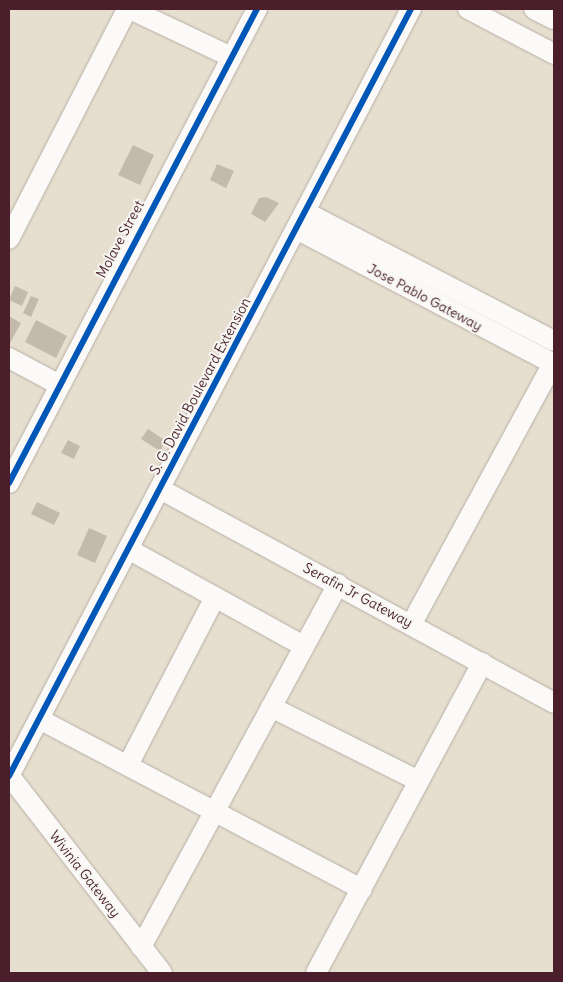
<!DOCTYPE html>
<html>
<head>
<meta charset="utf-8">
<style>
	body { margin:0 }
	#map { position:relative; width:563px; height:982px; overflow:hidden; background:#e6dece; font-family:Delius,sans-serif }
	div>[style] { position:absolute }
	.building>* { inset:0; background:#c4baac }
	.roads { filter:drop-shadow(0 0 1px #b7aea5) drop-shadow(0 0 1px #b7aea5) }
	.minor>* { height:20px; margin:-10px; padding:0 10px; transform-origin:10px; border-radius:10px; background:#fbfaf8 }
	.cycleway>* { height:6px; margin:-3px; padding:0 3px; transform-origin:3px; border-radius:3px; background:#0057b8 }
	span { translate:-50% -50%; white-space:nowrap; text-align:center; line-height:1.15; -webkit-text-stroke:4px #f6f6f2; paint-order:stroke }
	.street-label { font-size:14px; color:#4a1f2b }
	.frame { position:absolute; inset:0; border:10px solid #4a1f2b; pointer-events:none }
</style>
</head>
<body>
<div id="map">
	<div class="building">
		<i style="clip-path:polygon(133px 145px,154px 155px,140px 185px,118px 175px)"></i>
		<i style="clip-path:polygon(217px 164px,234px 171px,226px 188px,210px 180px)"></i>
		<i style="clip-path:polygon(266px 197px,279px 203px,265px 222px,251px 214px,259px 198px)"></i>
		<i style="clip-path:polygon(15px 286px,28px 292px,22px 306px,9px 300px)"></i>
		<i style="clip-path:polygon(31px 296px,39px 299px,31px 317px,23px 313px)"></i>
		<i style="clip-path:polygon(9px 316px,21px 323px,9px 345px)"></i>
		<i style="clip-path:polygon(36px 320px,67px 336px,56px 358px,25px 342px)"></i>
		<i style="clip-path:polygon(148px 429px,166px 441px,160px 451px,141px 439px)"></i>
		<i style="clip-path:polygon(68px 440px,80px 446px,74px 459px,61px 453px)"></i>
		<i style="clip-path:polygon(37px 502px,60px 513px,54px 525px,31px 514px)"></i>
		<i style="clip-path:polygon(89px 528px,107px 536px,95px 563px,77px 555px)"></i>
	</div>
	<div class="roads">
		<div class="minor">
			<i style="left:130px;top:9px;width:112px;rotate:25.4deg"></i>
			<i style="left:468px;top:9px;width:97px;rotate:27.6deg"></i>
			<i style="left:534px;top:9px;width:22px;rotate:27deg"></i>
			<i style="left:305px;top:212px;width:280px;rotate:27.4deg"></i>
			<i style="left:296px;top:229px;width:291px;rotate:27.6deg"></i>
			<i style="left:9px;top:239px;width:259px;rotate:-62.8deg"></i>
			<i style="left:9px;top:358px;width:55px;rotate:28deg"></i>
			<i style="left:9px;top:483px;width:535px;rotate:-62.38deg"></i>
			<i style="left:160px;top:489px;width:448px;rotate:28.5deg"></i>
			<i style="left:128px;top:549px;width:201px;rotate:28.9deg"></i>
			<i style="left:412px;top:623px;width:297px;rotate:-61.5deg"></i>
			<i style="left:271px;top:707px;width:165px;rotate:26.6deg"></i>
			<i style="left:39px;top:719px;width:365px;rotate:27.8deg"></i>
			<i style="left:128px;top:765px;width:189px;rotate:-62.6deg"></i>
			<i style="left:9px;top:775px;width:250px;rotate:52.3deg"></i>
			<i style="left:9px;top:776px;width:866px;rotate:-62.34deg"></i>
			<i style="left:141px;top:947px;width:413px;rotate:-61.5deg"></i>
			<i style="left:316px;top:973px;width:352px;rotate:-61.8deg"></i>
		</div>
	</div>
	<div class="cycleway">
		<i style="left:9px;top:483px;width:535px;rotate:-62.38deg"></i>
		<i style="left:9px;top:776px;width:866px;rotate:-62.34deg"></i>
	</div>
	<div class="street-label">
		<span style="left:120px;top:239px;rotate:-62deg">Molave Street</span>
		<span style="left:425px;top:297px;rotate:28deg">Jose Pablo Gateway</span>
		<span style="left:200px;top:386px;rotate:-62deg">S. G. David Boulevard Extension</span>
		<span style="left:358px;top:595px;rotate:28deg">Serafin Jr Gateway</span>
		<span style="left:85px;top:874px;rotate:52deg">Wivinia Gateway</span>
	</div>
	<div class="frame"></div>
</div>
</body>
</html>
